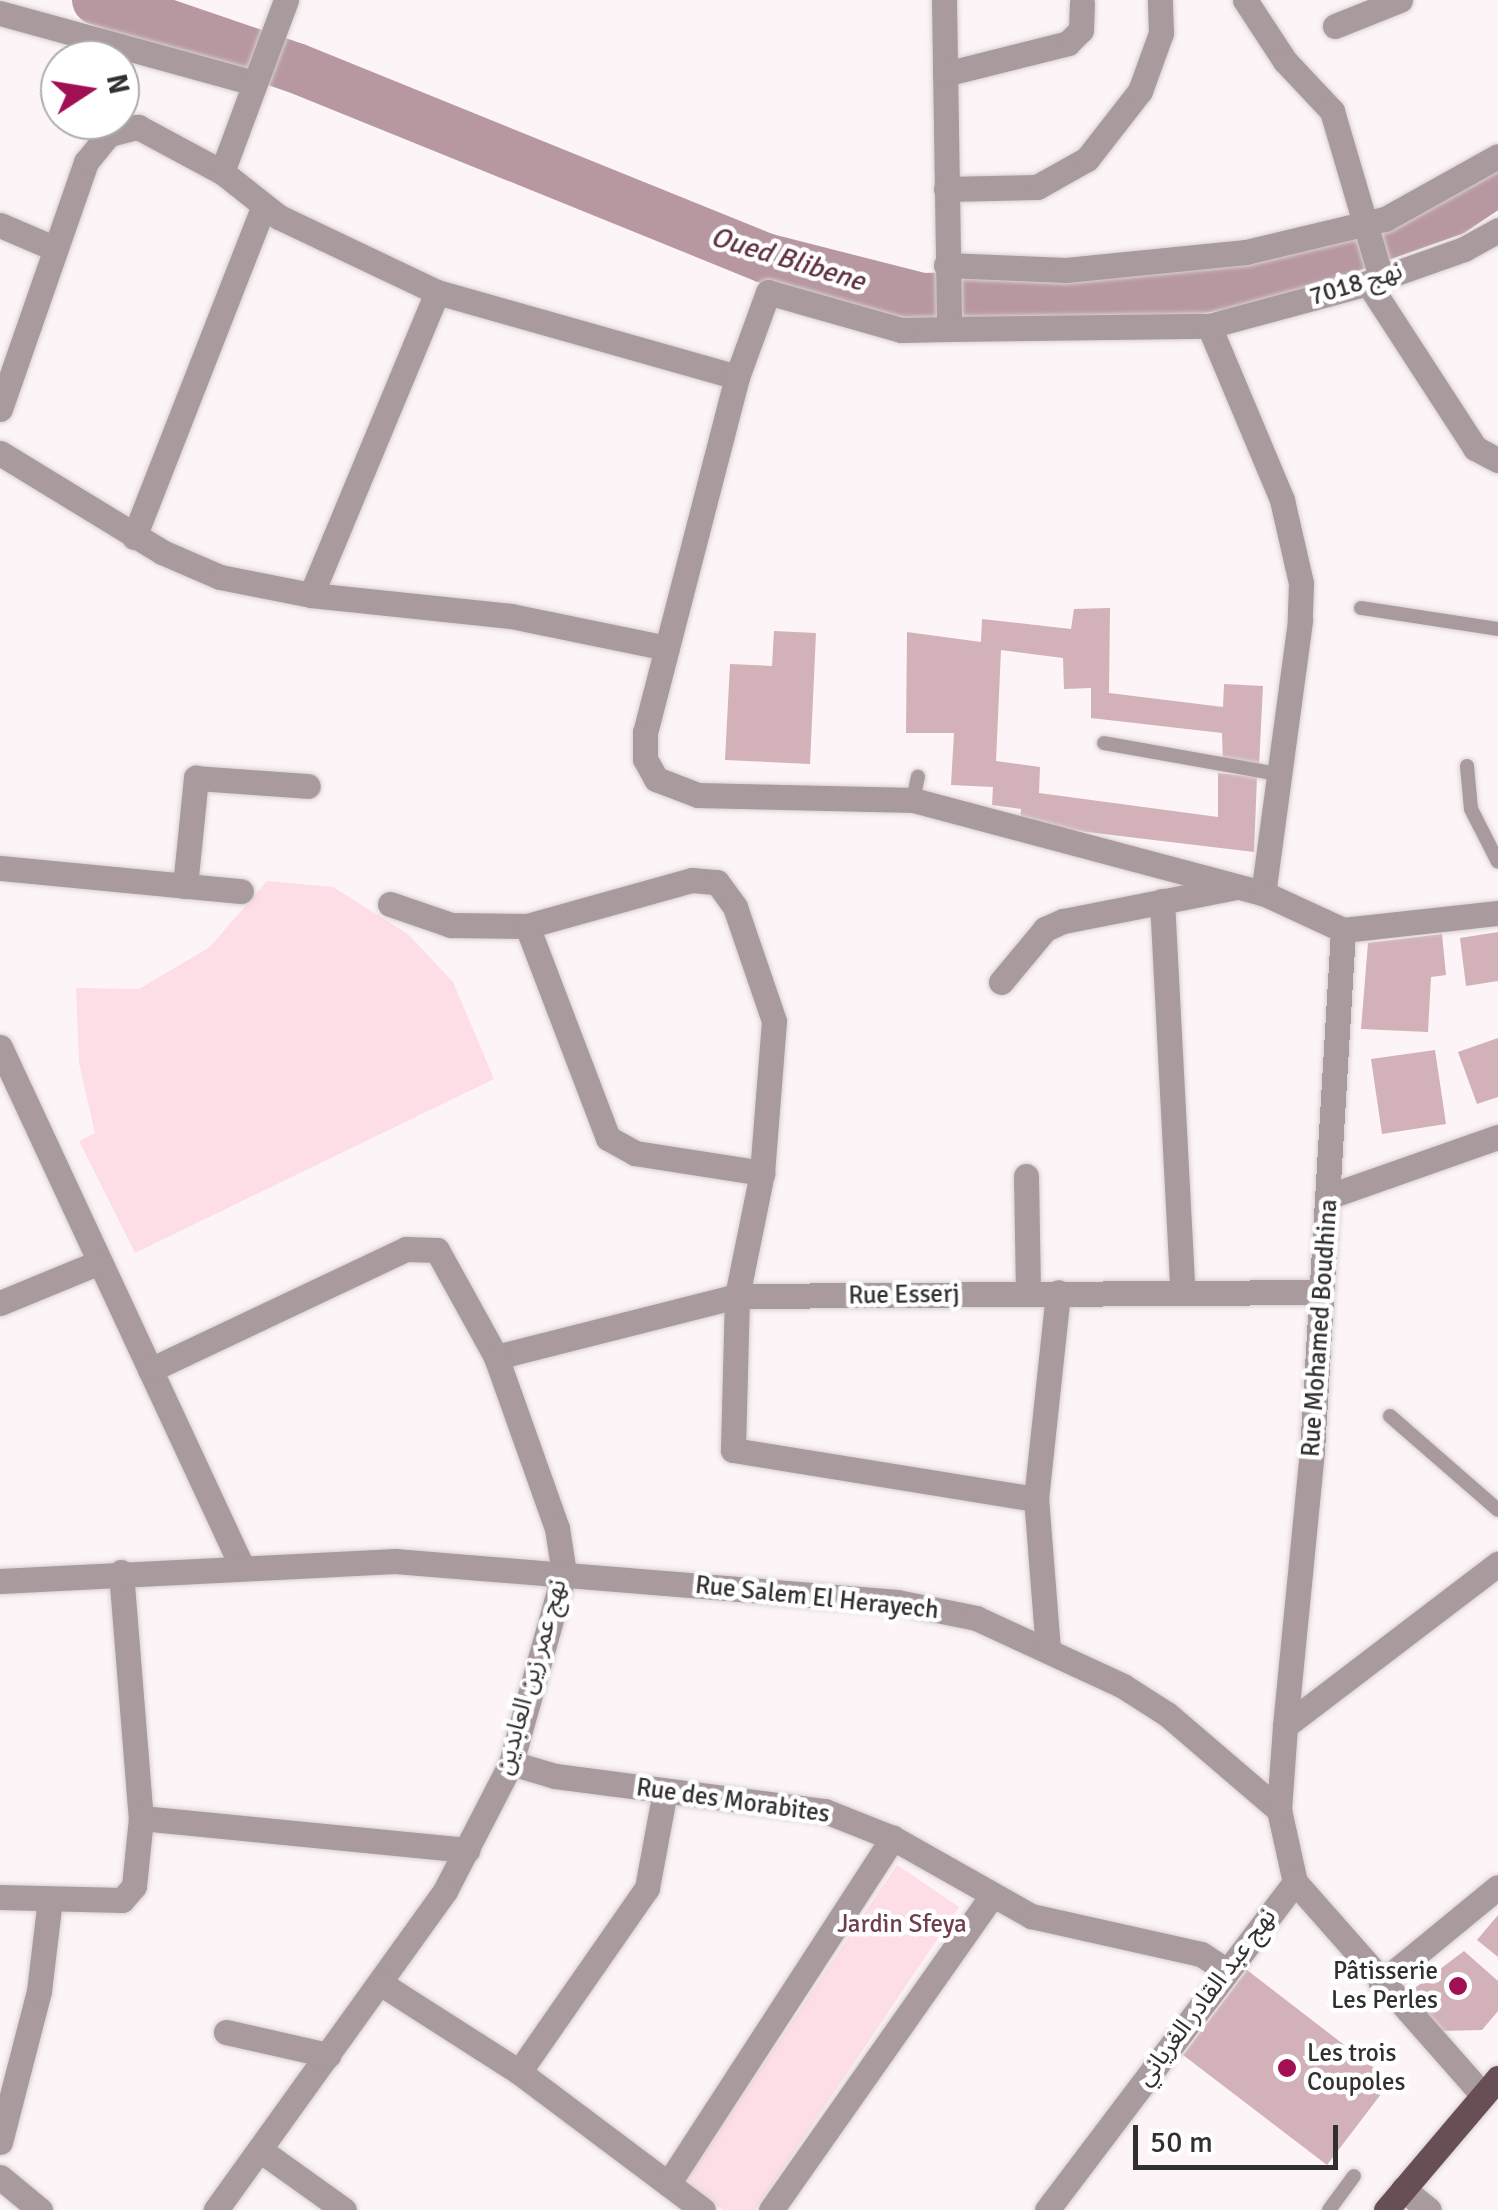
<!DOCTYPE html>
<html>
<head>
<meta charset="utf-8">
<style>
	body { margin:0 }
	#map { position:relative; width:1498px; height:2210px; overflow:hidden; background:#fcf4f6; font-family:Signika,"Noto Sans Arabic",sans-serif }
	div>[style] { position:absolute }
	.green>* { inset:0; background:#fddee6 }
	.river>* { height:50px; margin:-25px; padding:0 25px; transform-origin:25px; border-radius:25px; background:#b898a0 }
	.building>* { inset:0; background:#d2b1b9 }
	.roads { filter:drop-shadow(0 0 2px #d8d1d2) drop-shadow(0 0 2px #d8d1d2) }
	.lane>* { height:14px; margin:-7px; padding:0 7px; transform-origin:7px; border-radius:7px; background:#a99a9e }
	.street>* { height:25px; margin:-12.5px; padding:0 12.5px; transform-origin:12.5px; border-radius:12.5px; background:#a99a9e }
	.primary>* { height:25px; margin:-12.5px; padding:0 12.5px; transform-origin:12.5px; border-radius:12.5px; background:#684f56 }
	.dots>* { width:28px; height:28px; translate:-50% -50%; box-sizing:border-box; border:5px solid #fff; border-radius:50% }
	span { translate:-50% -50%; white-space:nowrap; text-align:center; line-height:1.15; -webkit-text-stroke:9px #fff; paint-order:stroke }
	.street-label { font-size:25px; color:#322f30 }
	.park-label { font-size:25px; color:#6f3e4d }
	.poi-label { font-size:25px; color:#322f30 }
	.right { translate:-100% -50%; text-align:right }
	.left { translate:0 -50%; text-align:left }
	.water-label { font-size:28px; color:#613241; font-style:italic }
	.north { position:absolute; left:40px; top:40px; width:100px; height:100px; box-sizing:border-box; background:#fff; border:2px solid #adacac; border-radius:50%; rotate:78deg; font-size:28px; font-weight:700; line-height:40px; text-align:center; color:#322f30 }
	.north::after { content:''; display:block; margin:auto; width:35px; height:45px; background:#a21054; clip-path:polygon(50% 0,100% 100%,50% 72%,0 100%) }
	.scale { position:absolute; left:1133px; top:2125px; width:205px; height:45px; box-sizing:border-box; border:5px solid #322f30; border-top:0; padding-left:12px; font-size:30px; line-height:35px; white-space:nowrap; color:#322f30; -webkit-text-stroke:8px #fff; paint-order:stroke }
</style>
</head>
<body>
<div id="map">
	<div class="green">
		<i style="clip-path:polygon(267px 881px,333px 887px,408px 934px,453px 982px,494px 1079px,135px 1253px,79px 1141px,95px 1133px,79px 1063px,76px 988px,139px 989px,210px 947px)"></i>
		<i style="clip-path:polygon(897px 1865px,959px 1907px,755px 2210px,723px 2210px,684px 2183px)"></i>
	</div>
	<div class="river">
		<i style="left:97px;top:0;width:210px;rotate:18.9deg"></i>
		<i style="left:296px;top:68px;width:506px;rotate:22.05deg"></i>
		<i style="left:765px;top:258px;width:162px;rotate:14.3deg"></i>
		<i style="left:922px;top:298px;width:255px;rotate:-1.3deg"></i>
		<i style="left:1177px;top:292px;width:81px;rotate:-8.5deg"></i>
		<i style="left:1257px;top:280px;width:207px;rotate:-19.5deg"></i>
		<i style="left:1452px;top:211px;width:55px;rotate:-34deg"></i>
	</div>
	<div class="building">
		<i style="clip-path:polygon(1110px 608px,1109px 693px,1223px 707px,1224px 684px,1263px 686px,1259px 766px,1223px 764px,1222px 733px,1091px 718px,1091px 688px,1064px 689px,1063px 658px,1001px 650px,996px 761px,1040px 767px,1039px 793px,1218px 817px,1218px 773px,1257px 777px,1254px 852px,1020px 824px,1021px 809px,992px 805px,993px 787px,951px 785px,954px 733px,906px 733px,907px 632px,981px 642px,982px 619px,1071px 629px,1074px 609px)"></i>
		<i style="clip-path:polygon(774px 631px,816px 633px,810px 764px,725px 760px,730px 664px,772px 666px)"></i>
		<i style="clip-path:polygon(1498px 932px,1498px 981px,1466px 986px,1460px 938px)"></i>
		<i style="clip-path:polygon(1442px 934px,1446px 975px,1431px 977px,1428px 1032px,1361px 1029px,1368px 943px)"></i>
		<i style="clip-path:polygon(1498px 1038px,1498px 1097px,1477px 1104px,1458px 1052px)"></i>
		<i style="clip-path:polygon(1435px 1050px,1446px 1124px,1382px 1134px,1371px 1059px)"></i>
		<i style="clip-path:polygon(1498px 1915px,1498px 1957px,1477px 1940px)"></i>
		<i style="clip-path:polygon(1464px 1951px,1498px 1981px,1498px 2011px,1482px 2030px,1439px 2031px,1411px 1991px)"></i>
		<i style="clip-path:polygon(1247px 1970px,1391px 2081px,1327px 2165px,1183px 2055px)"></i>
	</div>
	<div class="roads">
		<div class="lane">
			<i style="left:1361px;top:608px;width:139px;rotate:8.7deg"></i>
			<i style="left:1104px;top:743px;width:183px;rotate:10.1deg"></i>
			<i style="left:1467px;top:766px;width:43px;rotate:84.7deg"></i>
			<i style="left:1471px;top:809px;width:59px;rotate:63deg"></i>
			<i style="left:913px;top:800px;width:24px;rotate:-78deg"></i>
			<i style="left:1390px;top:1416px;width:143px;rotate:41deg"></i>
			<i style="left:1329px;top:2210px;width:42px;rotate:-53.7deg"></i>
		</div>
		<div class="street">
			<i style="left:944px;top:0;width:329px;rotate:89.1deg"></i>
			<i style="left:949px;top:329px;width:260px;rotate:-0.7deg"></i>
			<i style="left:1209px;top:326px;width:189px;rotate:67.2deg"></i>
			<i style="left:1282px;top:500px;width:85px;rotate:77.1deg"></i>
			<i style="left:1301px;top:583px;width:38px;rotate:92deg"></i>
			<i style="left:1300px;top:621px;width:275px;rotate:97.7deg"></i>
			<i style="left:1245px;top:0;width:73px;rotate:56.7deg"></i>
			<i style="left:1285px;top:61px;width:69px;rotate:46.8deg"></i>
			<i style="left:1332px;top:111px;width:173px;rotate:73.6deg"></i>
			<i style="left:0;top:13px;width:263px;rotate:15.4deg"></i>
			<i style="left:1335px;top:26px;width:70px;rotate:-21.8deg"></i>
			<i style="left:945px;top:74px;width:127px;rotate:-14.1deg"></i>
			<i style="left:1068px;top:43px;width:18px;rotate:-45deg"></i>
			<i style="left:1081px;top:30px;width:27px;rotate:-88deg"></i>
			<i style="left:222px;top:172px;width:73px;rotate:38.3deg"></i>
			<i style="left:279px;top:217px;width:175px;rotate:25.4deg"></i>
			<i style="left:437px;top:292px;width:312px;rotate:15.8deg"></i>
			<i style="left:946px;top:189px;width:91px;rotate:-1.3deg"></i>
			<i style="left:1037px;top:187px;width:57px;rotate:-29.2deg"></i>
			<i style="left:1087px;top:159px;width:86px;rotate:-52.1deg"></i>
			<i style="left:1140px;top:91px;width:62px;rotate:-70.1deg"></i>
			<i style="left:1161px;top:33px;width:33px;rotate:-92deg"></i>
			<i style="left:0;top:225px;width:59px;rotate:23.1deg"></i>
			<i style="left:946px;top:265px;width:120px;rotate:2.4deg"></i>
			<i style="left:1066px;top:270px;width:181px;rotate:-5.7deg"></i>
			<i style="left:1246px;top:252px;width:143px;rotate:-13.4deg"></i>
			<i style="left:1385px;top:219px;width:129px;rotate:-29.1deg"></i>
			<i style="left:1368px;top:283px;width:197px;rotate:57deg"></i>
			<i style="left:1475px;top:448px;width:26px;rotate:28deg"></i>
			<i style="left:1209px;top:326px;width:165px;rotate:-15.1deg"></i>
			<i style="left:1368px;top:283px;width:102px;rotate:-19.5deg"></i>
			<i style="left:1464px;top:249px;width:39px;rotate:-29deg"></i>
			<i style="left:949px;top:329px;width:48px;rotate:178.8deg"></i>
			<i style="left:901px;top:330px;width:138px;rotate:-164.1deg"></i>
			<i style="left:768px;top:292px;width:90px;rotate:110deg"></i>
			<i style="left:737px;top:377px;width:367px;rotate:104.5deg"></i>
			<i style="left:645px;top:732px;width:27px;rotate:90deg"></i>
			<i style="left:645px;top:759px;width:23px;rotate:61deg"></i>
			<i style="left:656px;top:779px;width:45px;rotate:20.9deg"></i>
			<i style="left:698px;top:795px;width:215px;rotate:1.3deg"></i>
			<i style="left:913px;top:800px;width:362px;rotate:14.9deg"></i>
			<i style="left:1263px;top:893px;width:88px;rotate:24.8deg"></i>
			<i style="left:1343px;top:930px;width:156px;rotate:-6.3deg"></i>
			<i style="left:0;top:409px;width:262px;rotate:-70.8deg"></i>
			<i style="left:86px;top:162px;width:36px;rotate:-51deg"></i>
			<i style="left:109px;top:134px;width:30px;rotate:-14deg"></i>
			<i style="left:138px;top:127px;width:95px;rotate:28.2deg"></i>
			<i style="left:222px;top:172px;width:184px;rotate:-69.6deg"></i>
			<i style="left:0;top:453px;width:190px;rotate:31.4deg"></i>
			<i style="left:162px;top:552px;width:63px;rotate:23.3deg"></i>
			<i style="left:220px;top:577px;width:93px;rotate:11.2deg"></i>
			<i style="left:311px;top:595px;width:201px;rotate:6deg"></i>
			<i style="left:511px;top:616px;width:159px;rotate:11.6deg"></i>
			<i style="left:134px;top:537px;width:354px;rotate:-68.6deg"></i>
			<i style="left:311px;top:595px;width:328px;rotate:-67.4deg"></i>
			<i style="left:0;top:868px;width:242px;rotate:5.5deg"></i>
			<i style="left:185px;top:886px;width:109px;rotate:-84.2deg"></i>
			<i style="left:196px;top:778px;width:112px;rotate:4.1deg"></i>
			<i style="left:1162px;top:901px;width:388px;rotate:87deg"></i>
			<i style="left:390px;top:904px;width:65px;rotate:19deg"></i>
			<i style="left:451px;top:925px;width:76px;rotate:0.8deg"></i>
			<i style="left:527px;top:926px;width:171px;rotate:-15.6deg"></i>
			<i style="left:692px;top:880px;width:25px;rotate:5deg"></i>
			<i style="left:717px;top:882px;width:31px;rotate:54deg"></i>
			<i style="left:735px;top:907px;width:120px;rotate:71.1deg"></i>
			<i style="left:774px;top:1021px;width:152px;rotate:94.5deg"></i>
			<i style="left:762px;top:1173px;width:126px;rotate:101.5deg"></i>
			<i style="left:737px;top:1296px;width:154px;rotate:91.5deg"></i>
			<i style="left:733px;top:1450px;width:307px;rotate:9.2deg"></i>
			<i style="left:527px;top:926px;width:227px;rotate:69.1deg"></i>
			<i style="left:608px;top:1138px;width:31px;rotate:29deg"></i>
			<i style="left:635px;top:1153px;width:129px;rotate:8.9deg"></i>
			<i style="left:1001px;top:982px;width:69px;rotate:-50.3deg"></i>
			<i style="left:1045px;top:929px;width:20px;rotate:-24deg"></i>
			<i style="left:1063px;top:921px;width:176px;rotate:-11.1deg"></i>
			<i style="left:0;top:1047px;width:574px;rotate:65.04deg"></i>
			<i style="left:1026px;top:1176px;width:116px;rotate:89deg"></i>
			<i style="left:1330px;top:1196px;width:178px;rotate:-19.4deg"></i>
			<i style="left:0;top:1303px;width:105px;rotate:-22.4deg"></i>
			<i style="left:496px;top:1357px;width:249px;rotate:-14.2deg"></i>
			<i style="left:737px;top:1296px;width:582px;rotate:-0.39deg"></i>
			<i style="left:150px;top:1370px;width:283px;rotate:-25.3deg"></i>
			<i style="left:406px;top:1249px;width:31px;rotate:2deg"></i>
			<i style="left:437px;top:1250px;width:122px;rotate:61.1deg"></i>
			<i style="left:496px;top:1357px;width:182px;rotate:70.4deg"></i>
			<i style="left:557px;top:1528px;width:46px;rotate:81.2deg"></i>
			<i style="left:564px;top:1573px;width:197px;rotate:105.6deg"></i>
			<i style="left:511px;top:1763px;width:144px;rotate:117.3deg"></i>
			<i style="left:445px;top:1891px;width:393px;rotate:125.7deg"></i>
			<i style="left:121px;top:1572px;width:247px;rotate:85.4deg"></i>
			<i style="left:141px;top:1818px;width:328px;rotate:5.6deg"></i>
			<i style="left:0;top:1581px;width:396px;rotate:-2.9deg"></i>
			<i style="left:395px;top:1561px;width:504px;rotate:4.67deg"></i>
			<i style="left:897px;top:1602px;width:81px;rotate:11.4deg"></i>
			<i style="left:976px;top:1618px;width:162px;rotate:24.8deg"></i>
			<i style="left:1123px;top:1686px;width:52px;rotate:32.5deg"></i>
			<i style="left:1167px;top:1714px;width:148px;rotate:40.6deg"></i>
			<i style="left:1279px;top:1810px;width:74px;rotate:77.5deg"></i>
			<i style="left:1295px;top:1882px;width:284px;rotate:48.6deg"></i>
			<i style="left:1048px;top:1650px;width:151px;rotate:-94.5deg"></i>
			<i style="left:1036px;top:1499px;width:208px;rotate:-83.9deg"></i>
			<i style="left:1285px;top:1726px;width:276px;rotate:-84.4deg"></i>
			<i style="left:1312px;top:1451px;width:522px;rotate:-86.59deg"></i>
			<i style="left:511px;top:1763px;width:46px;rotate:16.5deg"></i>
			<i style="left:555px;top:1776px;width:272px;rotate:7.4deg"></i>
			<i style="left:825px;top:1811px;width:73px;rotate:21.7deg"></i>
			<i style="left:893px;top:1838px;width:159px;rotate:29.5deg"></i>
			<i style="left:1031px;top:1916px;width:174px;rotate:12.6deg"></i>
			<i style="left:1201px;top:1954px;width:27px;rotate:33deg"></i>
			<i style="left:1279px;top:1810px;width:84px;rotate:-85.9deg"></i>
			<i style="left:1285px;top:1726px;width:268px;rotate:-37.3deg"></i>
			<i style="left:0;top:1897px;width:122px;rotate:1.4deg"></i>
			<i style="left:122px;top:1900px;width:18px;rotate:-49deg"></i>
			<i style="left:134px;top:1886px;width:68px;rotate:-84.1deg"></i>
			<i style="left:380px;top:1983px;width:165px;rotate:32.6deg"></i>
			<i style="left:519px;top:2072px;width:230px;rotate:36.9deg"></i>
			<i style="left:1381px;top:1983px;width:151px;rotate:-39.4deg"></i>
			<i style="left:226px;top:2032px;width:105px;rotate:12.7deg"></i>
			<i style="left:519px;top:2072px;width:224px;rotate:-55.2deg"></i>
			<i style="left:647px;top:1888px;width:99px;rotate:-79.5deg"></i>
			<i style="left:0;top:2142px;width:156px;rotate:-75.5deg"></i>
			<i style="left:39px;top:1991px;width:93px;rotate:-83.2deg"></i>
			<i style="left:260px;top:2150px;width:103px;rotate:35.5deg"></i>
			<i style="left:0;top:2177px;width:52px;rotate:39.5deg"></i>
			<i style="left:668px;top:2184px;width:413px;rotate:-57deg"></i>
			<i style="left:1403px;top:2189px;width:33px;rotate:39deg"></i>
			<i style="left:771px;top:2210px;width:381px;rotate:-54.9deg"></i>
			<i style="left:1047px;top:2210px;width:411px;rotate:-52.9deg"></i>
		</div>
		<div class="primary">
			<i style="left:1386px;top:2210px;width:173px;rotate:-49.7deg"></i>
		</div>
	</div>
	<div class="dots">
		<i style="left:1458px;top:1986px;background:#a21054"></i>
		<i style="left:1287px;top:2068px;background:#a21054"></i>
	</div>
	<div class="street-label">
		<span style="left:1356px;top:284px;rotate:-17deg">نهج 7018</span>
		<span style="left:904px;top:1295px;rotate:-1deg">Rue Esserj</span>
		<span style="left:1320px;top:1328px;rotate:-86deg">Rue Mohamed Boudhina</span>
		<span style="left:817px;top:1598px;rotate:6deg">Rue Salem El Herayech</span>
		<span style="left:531px;top:1677px;rotate:-74deg">نهج عمر زين العابدين</span>
		<span style="left:733px;top:1801px;rotate:8deg">Rue des Morabites</span>
		<span style="left:1206px;top:1997px;rotate:-53deg">نهج عبد القادر الغرياني</span>
	</div>
	<div class="park-label">
		<span style="left:902px;top:1924px">Jardin Sfeya</span>
	</div>
	<div class="poi-label">
		<span class="right" style="left:1438px;top:1986px">Pâtisserie<br>Les Perles</span>
		<span class="left" style="left:1307px;top:2068px">Les trois<br>Coupoles</span>
	</div>
	<div class="water-label">
		<span style="left:788px;top:259px;rotate:17deg">Oued Blibene</span>
	</div>
	<div class="north">N</div>
	<div class="scale">50 m</div>
</div>
</body>
</html>
